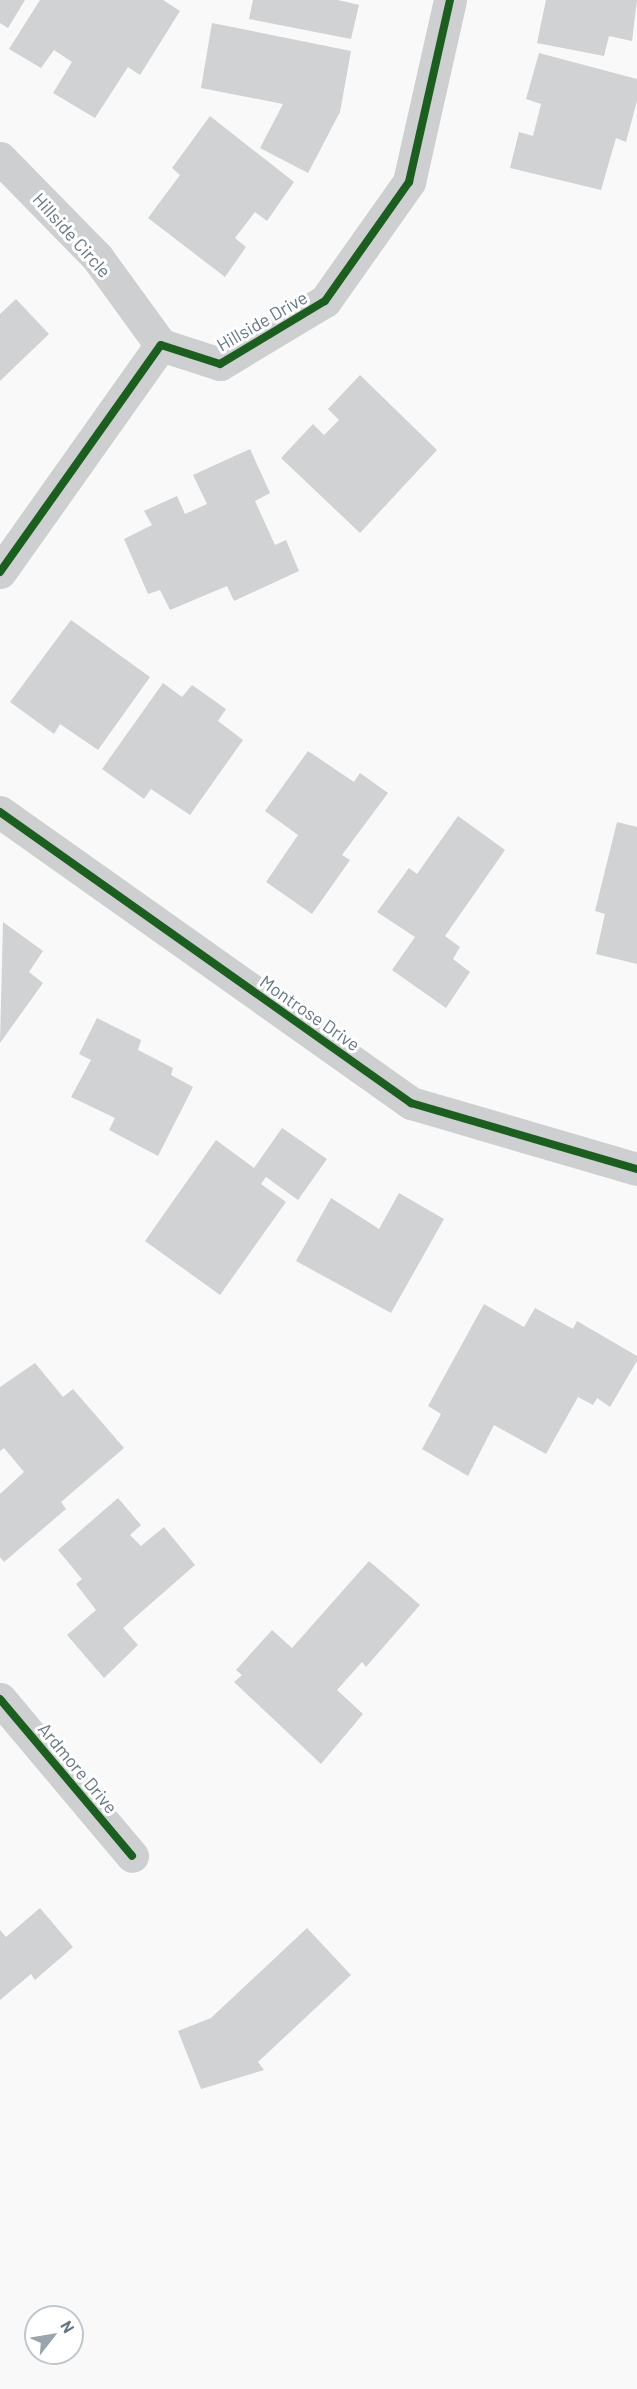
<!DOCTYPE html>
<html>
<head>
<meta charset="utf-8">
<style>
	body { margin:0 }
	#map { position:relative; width:637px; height:2389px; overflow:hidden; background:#f9f9f9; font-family:Barlow,sans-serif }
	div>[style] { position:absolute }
	.building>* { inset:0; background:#d0d2d3 }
	.minor>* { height:33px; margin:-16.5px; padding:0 16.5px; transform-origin:16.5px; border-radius:16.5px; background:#cecfd0 }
	.cycleway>* { height:8px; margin:-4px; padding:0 4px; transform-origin:4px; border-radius:4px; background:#1b5e20 }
	span { translate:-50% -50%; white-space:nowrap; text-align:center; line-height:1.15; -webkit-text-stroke:6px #fff; paint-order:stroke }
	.street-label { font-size:18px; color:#657683 }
	.north { position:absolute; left:24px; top:2305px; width:60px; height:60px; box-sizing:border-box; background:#fff; border:2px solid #c1c8cd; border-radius:50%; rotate:59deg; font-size:16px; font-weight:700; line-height:24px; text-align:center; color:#657683 }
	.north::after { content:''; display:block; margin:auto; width:21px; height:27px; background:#99a4ac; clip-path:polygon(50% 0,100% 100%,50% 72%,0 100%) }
</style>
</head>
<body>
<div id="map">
	<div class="building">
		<i style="clip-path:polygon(0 0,25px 0,8px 28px,0 23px)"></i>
		<i style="clip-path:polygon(40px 0,163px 0,180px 11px,140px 75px,128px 67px,95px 118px,53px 93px,72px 62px,54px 50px,41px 68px,9px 49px)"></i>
		<i style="clip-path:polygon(253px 0,338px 0,359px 5px,351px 39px,249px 19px)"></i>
		<i style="clip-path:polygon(546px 0,637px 0,632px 41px,609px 36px,604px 56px,537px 43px)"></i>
		<i style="clip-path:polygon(212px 23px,351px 51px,340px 112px,308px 173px,260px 148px,283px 104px,201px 88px)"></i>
		<i style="clip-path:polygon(539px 53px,637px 79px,637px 101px,626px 142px,616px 138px,601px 190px,510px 168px,519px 132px,533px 136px,541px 104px,526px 99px)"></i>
		<i style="clip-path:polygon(210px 116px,294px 182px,267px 221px,255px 212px,235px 238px,246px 247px,225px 277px,148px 218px,180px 175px,172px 168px)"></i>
		<i style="clip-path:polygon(16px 299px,49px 334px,0 381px,0 314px)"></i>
		<i style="clip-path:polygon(360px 375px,437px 450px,360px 533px,281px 458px,313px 424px,324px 435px,339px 420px,328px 409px)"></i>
		<i style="clip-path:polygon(250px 449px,270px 493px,255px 501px,275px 545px,286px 540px,299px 571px,234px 601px,227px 586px,170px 610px,160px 590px,148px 594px,124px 539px,152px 525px,144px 511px,177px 496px,185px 514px,207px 504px,193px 475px)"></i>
		<i style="clip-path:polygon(71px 620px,150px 677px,98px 750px,60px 724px,54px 734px,10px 702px)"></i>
		<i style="clip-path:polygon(163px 683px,182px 697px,192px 685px,226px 709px,218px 721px,243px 740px,190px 815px,151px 789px,144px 799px,102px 769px)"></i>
		<i style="clip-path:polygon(308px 751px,354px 782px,360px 773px,388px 793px,342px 855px,350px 860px,312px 914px,266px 882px,298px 835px,265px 811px)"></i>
		<i style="clip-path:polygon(458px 816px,505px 850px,445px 936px,460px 947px,453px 959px,470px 972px,446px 1008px,392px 970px,415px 937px,377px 912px,409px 868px,417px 874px)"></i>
		<i style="clip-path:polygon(617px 822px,637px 827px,637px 964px,596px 954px,605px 914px,595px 911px)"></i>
		<i style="clip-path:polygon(3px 922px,43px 951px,29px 972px,43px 983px,0 1043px)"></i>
		<i style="clip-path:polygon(97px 1018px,141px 1040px,138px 1050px,173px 1068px,171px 1075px,193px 1087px,158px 1156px,109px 1130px,115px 1118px,71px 1097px,91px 1060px,79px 1054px)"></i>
		<i style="clip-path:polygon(282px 1128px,327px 1159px,298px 1200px,266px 1177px,261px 1184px,286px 1202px,220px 1295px,145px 1241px,216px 1140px,254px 1168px)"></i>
		<i style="clip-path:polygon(399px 1193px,444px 1219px,391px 1313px,296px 1261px,331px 1198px,379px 1229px)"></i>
		<i style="clip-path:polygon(484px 1304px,524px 1327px,535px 1308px,573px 1329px,577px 1321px,637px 1356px,637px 1361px,610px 1407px,597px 1398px,593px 1405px,578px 1397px,546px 1454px,494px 1425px,468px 1476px,422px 1449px,441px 1414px,428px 1406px)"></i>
		<i style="clip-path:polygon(35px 1363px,63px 1397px,73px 1389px,124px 1448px,61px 1502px,66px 1509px,4px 1562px,0 1557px,0 1494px,24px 1472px,4px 1448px,0 1451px,0 1387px)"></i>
		<i style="clip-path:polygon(118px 1498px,141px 1525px,130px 1535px,141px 1546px,164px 1527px,195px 1565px,123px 1628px,138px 1645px,104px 1678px,67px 1635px,96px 1610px,76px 1584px,82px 1579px,58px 1550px)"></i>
		<i style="clip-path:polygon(369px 1561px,420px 1605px,366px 1667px,362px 1662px,337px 1690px,363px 1714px,321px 1764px,234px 1682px,242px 1675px,236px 1670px,272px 1630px,292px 1648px)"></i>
		<i style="clip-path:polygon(40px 1908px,73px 1947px,35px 1980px,31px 1974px,0 2000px,0 1930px,6px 1937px)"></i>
		<i style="clip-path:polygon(307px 1928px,351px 1975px,258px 2062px,264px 2070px,201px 2089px,178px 2031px,211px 2018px)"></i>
	</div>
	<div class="minor">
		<i style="left:0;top:158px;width:139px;rotate:45.6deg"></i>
		<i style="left:97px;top:257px;width:109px;rotate:54deg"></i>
		<i style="left:0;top:572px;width:278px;rotate:-54.7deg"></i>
		<i style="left:161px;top:345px;width:62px;rotate:17.9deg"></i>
		<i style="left:220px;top:364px;width:122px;rotate:-31deg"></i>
		<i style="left:325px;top:301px;width:146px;rotate:-54.8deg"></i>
		<i style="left:409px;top:182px;width:187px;rotate:-77.3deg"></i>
		<i style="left:0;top:812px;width:504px;rotate:35.3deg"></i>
		<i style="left:411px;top:1103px;width:235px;rotate:16.3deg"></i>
		<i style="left:0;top:1699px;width:205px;rotate:49.9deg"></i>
	</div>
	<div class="cycleway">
		<i style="left:0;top:572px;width:278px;rotate:-54.7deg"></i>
		<i style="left:161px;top:345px;width:62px;rotate:17.9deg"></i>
		<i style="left:220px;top:364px;width:122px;rotate:-31deg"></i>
		<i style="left:325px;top:301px;width:146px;rotate:-54.8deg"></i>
		<i style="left:409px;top:182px;width:187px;rotate:-77.3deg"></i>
		<i style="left:0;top:812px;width:504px;rotate:35.3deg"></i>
		<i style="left:411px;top:1103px;width:235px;rotate:16.3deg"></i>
		<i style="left:0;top:1699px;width:205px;rotate:49.9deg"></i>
	</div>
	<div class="street-label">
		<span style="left:72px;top:235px;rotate:48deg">Hillside Circle</span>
		<span style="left:262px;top:321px;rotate:-30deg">Hillside Drive</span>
		<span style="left:310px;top:1013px;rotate:35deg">Montrose Drive</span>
		<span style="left:78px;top:1768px;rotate:50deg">Ardmore Drive</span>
	</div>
	<div class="north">N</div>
</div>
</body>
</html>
